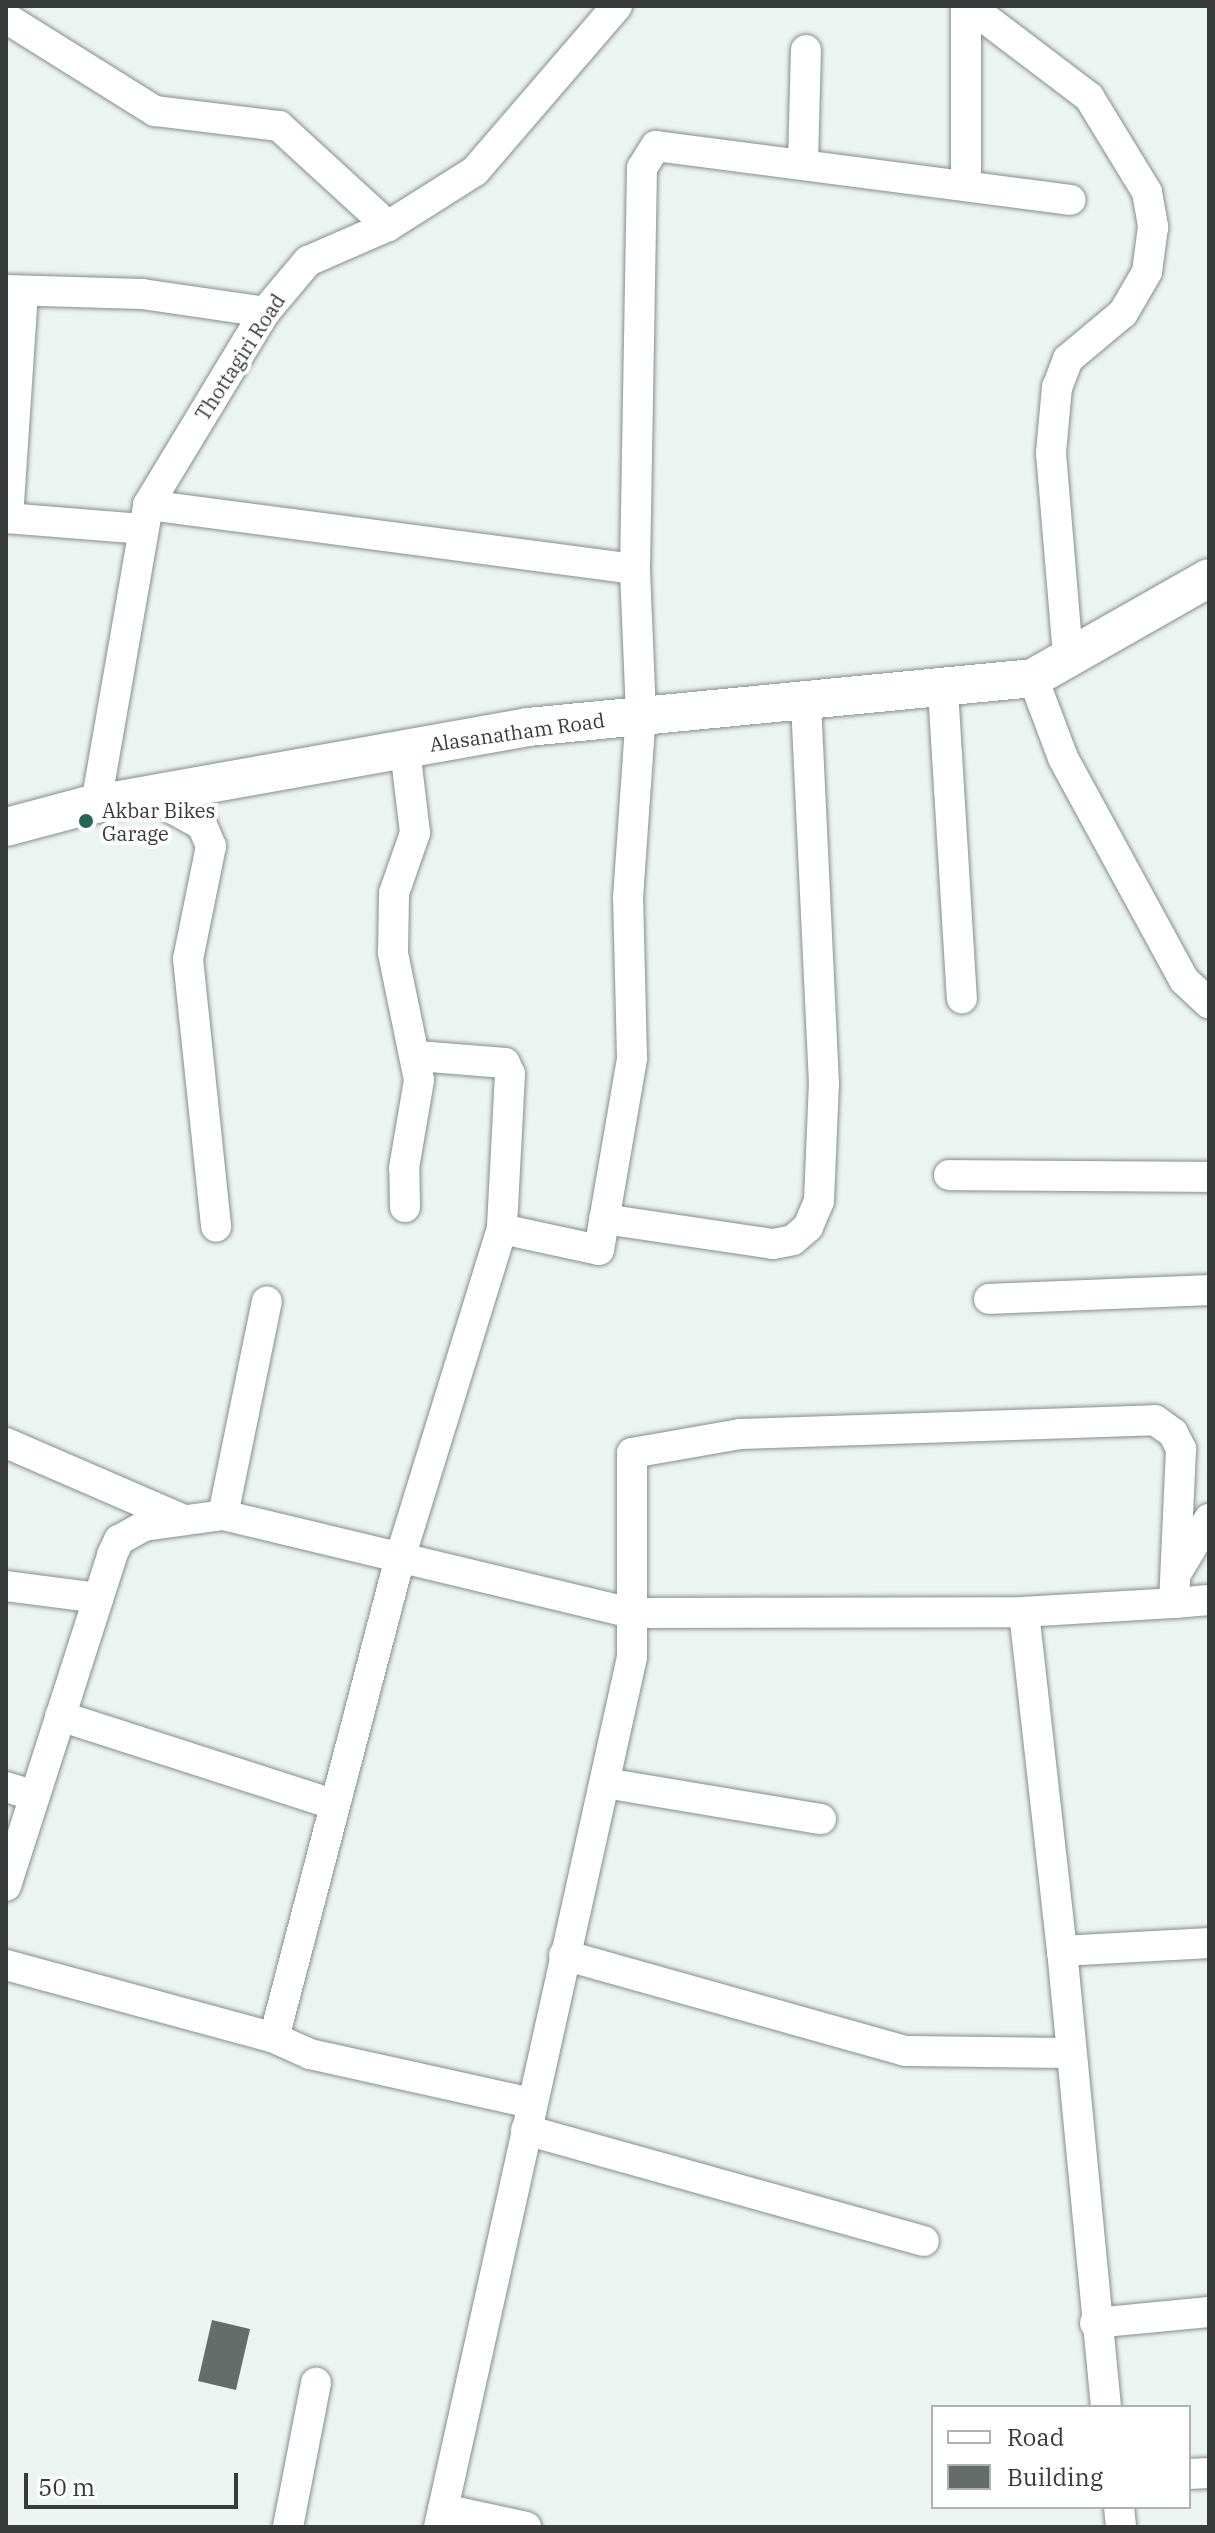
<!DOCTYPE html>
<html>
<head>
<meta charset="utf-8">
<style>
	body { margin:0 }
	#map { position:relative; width:1215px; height:2533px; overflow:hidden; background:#ebf4f1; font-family:"IBM Plex Serif",serif }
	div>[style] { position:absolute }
	.building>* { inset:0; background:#656d6a }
	.roads { filter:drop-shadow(0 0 2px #868e8b) drop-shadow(0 0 2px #868e8b) }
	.minor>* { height:30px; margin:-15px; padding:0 15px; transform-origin:15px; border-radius:15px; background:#fff }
	.major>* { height:38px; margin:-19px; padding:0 19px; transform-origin:19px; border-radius:19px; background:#fff }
	.dots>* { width:22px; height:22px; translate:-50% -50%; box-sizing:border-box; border:4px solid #fff; border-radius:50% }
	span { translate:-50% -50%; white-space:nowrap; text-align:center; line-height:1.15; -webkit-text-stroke:8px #fff; paint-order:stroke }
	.street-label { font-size:20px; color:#383b3a }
	.poi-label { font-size:20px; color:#383b3a }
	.left { translate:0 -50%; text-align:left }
	.frame { position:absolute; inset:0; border:8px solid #383b3a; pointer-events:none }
	.legend { position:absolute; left:931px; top:2405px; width:260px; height:104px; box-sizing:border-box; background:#fff; border:2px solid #afb1b0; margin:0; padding:10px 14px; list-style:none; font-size:24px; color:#383b3a }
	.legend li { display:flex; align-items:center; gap:16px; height:40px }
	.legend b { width:40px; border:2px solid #afb1b0 }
	.scale { position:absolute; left:24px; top:2473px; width:214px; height:36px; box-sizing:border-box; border:4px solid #383b3a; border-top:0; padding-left:10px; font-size:24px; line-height:28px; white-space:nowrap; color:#383b3a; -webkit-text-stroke:6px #fff; paint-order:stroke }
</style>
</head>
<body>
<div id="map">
	<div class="building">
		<i style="clip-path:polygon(212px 2320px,250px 2329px,236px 2390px,198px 2381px)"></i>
	</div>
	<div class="roads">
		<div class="minor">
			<i style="left:969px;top:6px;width:151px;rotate:37.2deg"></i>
			<i style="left:1089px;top:97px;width:111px;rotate:58.6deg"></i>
			<i style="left:1147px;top:192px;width:36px;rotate:80deg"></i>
			<i style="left:1153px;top:227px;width:45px;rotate:97.6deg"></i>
			<i style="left:1147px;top:272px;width:48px;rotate:120.3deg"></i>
			<i style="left:1123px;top:313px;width:72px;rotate:140.1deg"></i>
			<i style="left:1068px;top:359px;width:30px;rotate:111deg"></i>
			<i style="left:1057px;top:387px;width:66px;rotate:95.2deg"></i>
			<i style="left:1051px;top:453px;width:205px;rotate:85.2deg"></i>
			<i style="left:6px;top:18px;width:176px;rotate:32deg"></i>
			<i style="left:155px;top:111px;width:125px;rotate:6.9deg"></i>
			<i style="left:279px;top:126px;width:148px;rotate:42.5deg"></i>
			<i style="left:803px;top:163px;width:113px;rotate:-88.5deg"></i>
			<i style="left:966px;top:184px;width:178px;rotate:-90deg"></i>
			<i style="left:6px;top:290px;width:136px;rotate:1.7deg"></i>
			<i style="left:142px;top:294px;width:124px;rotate:8.3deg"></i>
			<i style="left:148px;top:505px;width:491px;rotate:7.5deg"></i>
			<i style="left:6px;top:518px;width:136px;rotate:4.6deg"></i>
			<i style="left:8px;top:518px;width:227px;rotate:-86.2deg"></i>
			<i style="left:1033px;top:678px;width:85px;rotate:69.4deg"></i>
			<i style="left:1063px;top:758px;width:253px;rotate:61.4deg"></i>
			<i style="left:1184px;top:980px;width:34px;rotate:43deg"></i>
			<i style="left:943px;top:690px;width:309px;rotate:86.5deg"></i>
			<i style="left:167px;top:791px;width:19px;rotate:72deg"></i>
			<i style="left:173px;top:809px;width:33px;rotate:29deg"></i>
			<i style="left:202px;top:825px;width:23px;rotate:67deg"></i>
			<i style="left:211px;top:846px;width:115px;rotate:101.5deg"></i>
			<i style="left:188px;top:959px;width:269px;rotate:84deg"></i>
			<i style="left:96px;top:804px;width:303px;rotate:-80.1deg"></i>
			<i style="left:148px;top:505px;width:226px;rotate:-58.8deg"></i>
			<i style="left:265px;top:312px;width:67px;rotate:-49.9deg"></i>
			<i style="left:308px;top:261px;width:87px;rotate:-23.6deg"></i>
			<i style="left:388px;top:226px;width:103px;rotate:-32.3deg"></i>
			<i style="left:475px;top:171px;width:218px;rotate:-49.3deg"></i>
			<i style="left:418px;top:1056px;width:87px;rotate:4.6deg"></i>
			<i style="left:505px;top:1063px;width:12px;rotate:66deg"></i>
			<i style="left:510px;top:1074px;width:155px;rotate:93deg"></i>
			<i style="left:949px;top:1175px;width:260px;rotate:0.4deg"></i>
			<i style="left:405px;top:1207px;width:39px;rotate:-91deg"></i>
			<i style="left:404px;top:1168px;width:89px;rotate:-80.3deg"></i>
			<i style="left:419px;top:1080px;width:130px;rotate:-101.6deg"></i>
			<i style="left:393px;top:953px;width:60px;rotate:-89deg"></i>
			<i style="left:394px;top:893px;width:64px;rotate:-70.7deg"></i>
			<i style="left:415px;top:833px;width:85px;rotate:-96.8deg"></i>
			<i style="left:604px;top:1219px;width:171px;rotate:8.4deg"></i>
			<i style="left:773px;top:1244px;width:20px;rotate:-11deg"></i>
			<i style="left:793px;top:1240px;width:20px;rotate:-41deg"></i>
			<i style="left:808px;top:1227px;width:28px;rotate:-67deg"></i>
			<i style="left:819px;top:1201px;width:117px;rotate:-87.6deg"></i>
			<i style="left:824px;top:1084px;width:382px;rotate:-92.7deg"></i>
			<i style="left:989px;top:1299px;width:220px;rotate:-2.3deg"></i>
			<i style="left:6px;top:1443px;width:194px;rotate:23.4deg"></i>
			<i style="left:223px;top:1515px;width:218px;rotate:-78.4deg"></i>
			<i style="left:1177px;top:1572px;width:62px;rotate:-58.9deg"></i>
			<i style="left:6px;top:1586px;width:93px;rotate:7.4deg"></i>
			<i style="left:1174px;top:1603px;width:35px;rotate:-5deg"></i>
			<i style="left:60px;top:1716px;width:289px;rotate:17.9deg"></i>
			<i style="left:605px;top:1783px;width:219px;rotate:9.5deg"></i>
			<i style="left:6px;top:1787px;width:30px;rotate:17deg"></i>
			<i style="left:6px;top:1886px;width:348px;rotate:-72.2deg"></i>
			<i style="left:112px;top:1555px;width:17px;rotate:-65deg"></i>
			<i style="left:119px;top:1540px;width:29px;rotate:-29deg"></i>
			<i style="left:144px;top:1526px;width:80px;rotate:-7.9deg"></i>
			<i style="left:223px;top:1515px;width:421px;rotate:13.5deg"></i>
			<i style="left:632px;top:1613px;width:392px;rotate:-0.1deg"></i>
			<i style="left:564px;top:1955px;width:354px;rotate:15.7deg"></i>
			<i style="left:905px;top:2051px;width:165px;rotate:0.7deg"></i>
			<i style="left:6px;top:1965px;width:278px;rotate:15.2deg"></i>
			<i style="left:531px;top:2103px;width:226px;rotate:-167.5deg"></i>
			<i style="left:310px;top:2054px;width:39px;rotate:-156deg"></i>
			<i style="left:274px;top:2038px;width:496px;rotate:-75.3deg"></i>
			<i style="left:400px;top:1558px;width:344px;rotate:-72.8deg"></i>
			<i style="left:502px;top:1229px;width:99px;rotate:12.2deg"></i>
			<i style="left:599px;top:1250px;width:195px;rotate:-80.2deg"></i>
			<i style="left:632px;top:1058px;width:160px;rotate:-91.4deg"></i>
			<i style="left:628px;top:898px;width:184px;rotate:-86deg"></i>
			<i style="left:641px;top:714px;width:145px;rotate:-92.4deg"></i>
			<i style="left:635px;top:569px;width:401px;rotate:-89deg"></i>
			<i style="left:642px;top:168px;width:26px;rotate:-58deg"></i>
			<i style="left:656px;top:146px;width:418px;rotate:7.4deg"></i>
			<i style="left:526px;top:2130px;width:413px;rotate:15.6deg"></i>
			<i style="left:1095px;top:2323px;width:115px;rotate:-5.5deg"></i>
			<i style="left:1106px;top:2407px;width:458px;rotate:-95.5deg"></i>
			<i style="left:1062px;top:1951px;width:147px;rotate:-3.1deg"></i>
			<i style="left:1189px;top:2474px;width:20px;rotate:-3deg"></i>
			<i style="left:1119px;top:2507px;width:20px;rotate:84deg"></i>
			<i style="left:443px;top:2509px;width:85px;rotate:12.2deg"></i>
			<i style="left:288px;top:2527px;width:147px;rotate:-79deg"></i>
			<i style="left:439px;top:2527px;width:891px;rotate:-77.49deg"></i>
			<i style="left:632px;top:1657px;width:204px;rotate:-90deg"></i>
			<i style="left:632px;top:1453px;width:110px;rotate:-10deg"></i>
			<i style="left:740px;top:1434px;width:415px;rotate:-1.9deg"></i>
			<i style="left:1155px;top:1420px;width:22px;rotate:36deg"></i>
			<i style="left:1173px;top:1433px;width:18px;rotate:63deg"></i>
			<i style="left:1181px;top:1449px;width:154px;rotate:92.6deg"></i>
			<i style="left:1174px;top:1603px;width:150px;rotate:176.6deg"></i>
			<i style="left:1024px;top:1612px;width:341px;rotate:83.6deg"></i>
		</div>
		<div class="major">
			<i style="left:6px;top:827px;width:82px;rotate:-14.9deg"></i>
			<i style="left:85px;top:806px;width:450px;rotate:-10.1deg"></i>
			<i style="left:528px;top:727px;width:507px;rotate:-5.54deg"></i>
			<i style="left:1033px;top:678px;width:202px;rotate:-29.6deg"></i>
		</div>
	</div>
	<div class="dots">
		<i style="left:86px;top:821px;background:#256553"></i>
	</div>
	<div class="street-label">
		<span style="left:240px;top:357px;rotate:-57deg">Thottagiri Road</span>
		<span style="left:517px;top:732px;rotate:-8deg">Alasanatham Road</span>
	</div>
	<div class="poi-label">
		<span class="left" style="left:102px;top:822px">Akbar Bikes<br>Garage</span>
	</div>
	<div class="frame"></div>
	<ul class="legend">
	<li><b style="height:10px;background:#fff"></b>Road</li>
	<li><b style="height:22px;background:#656d6a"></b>Building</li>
	</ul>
	<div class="scale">50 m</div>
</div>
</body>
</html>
